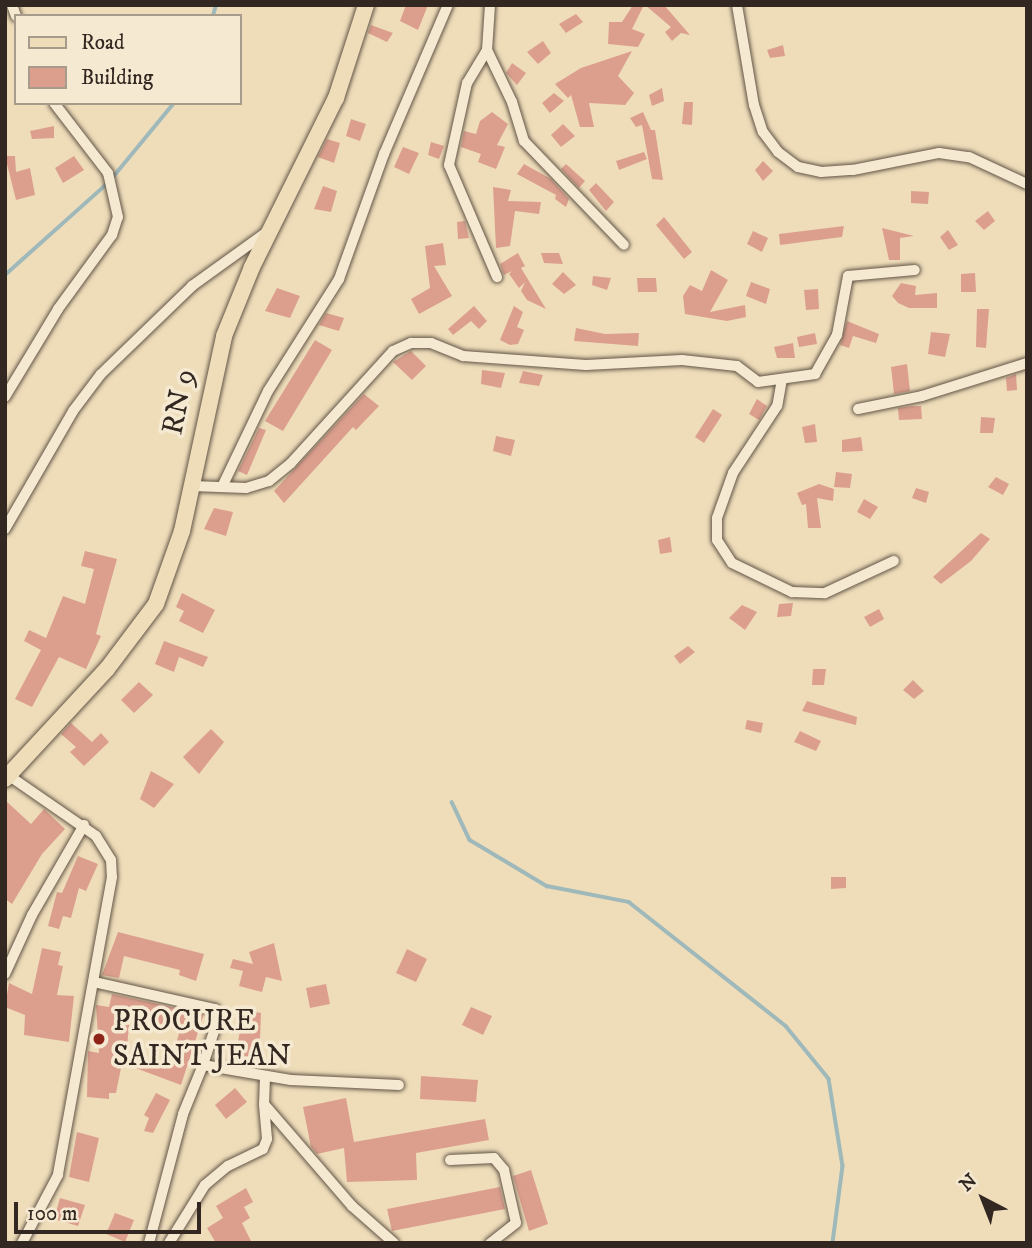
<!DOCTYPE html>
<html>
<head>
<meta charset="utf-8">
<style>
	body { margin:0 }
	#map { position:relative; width:1032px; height:1248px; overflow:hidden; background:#efddba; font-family:"IM FELL DW Pica",serif }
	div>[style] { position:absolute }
	.stream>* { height:3.5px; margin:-1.75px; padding:0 1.75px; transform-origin:1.75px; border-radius:1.75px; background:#9fb9bb }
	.building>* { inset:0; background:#dc9f8e }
	.roads { filter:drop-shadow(0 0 2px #625547) drop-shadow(0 0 2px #625547) }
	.minor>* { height:10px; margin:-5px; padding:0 5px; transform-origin:5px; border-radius:5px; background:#f5e9d2 }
	.primary>* { height:16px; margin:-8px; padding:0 8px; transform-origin:8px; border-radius:8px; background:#efddba }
	.dots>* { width:19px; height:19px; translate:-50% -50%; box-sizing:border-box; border:4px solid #f5e9d2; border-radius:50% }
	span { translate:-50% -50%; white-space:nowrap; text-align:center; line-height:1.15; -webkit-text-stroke:7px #f5e9d2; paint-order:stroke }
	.street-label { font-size:30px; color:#332821 }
	.poi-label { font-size:30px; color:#332821 }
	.left { translate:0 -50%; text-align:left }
	.frame { position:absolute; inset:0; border:7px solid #332821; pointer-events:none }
	.legend { position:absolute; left:14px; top:14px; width:228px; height:91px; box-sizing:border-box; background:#f5e9d2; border:2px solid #a79c8b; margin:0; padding:9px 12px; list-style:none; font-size:21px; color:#332821 }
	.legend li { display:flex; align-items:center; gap:14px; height:35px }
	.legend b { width:35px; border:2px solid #a79c8b }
	.north { position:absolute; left:948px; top:1164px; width:70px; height:70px; -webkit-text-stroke:5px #f5e9d2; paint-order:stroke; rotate:318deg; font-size:19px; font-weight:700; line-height:28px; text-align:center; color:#332821 }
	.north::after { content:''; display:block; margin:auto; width:24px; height:32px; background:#332821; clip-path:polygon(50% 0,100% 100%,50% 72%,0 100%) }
	.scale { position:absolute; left:14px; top:1202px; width:187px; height:32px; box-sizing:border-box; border:4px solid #332821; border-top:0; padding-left:9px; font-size:21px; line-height:24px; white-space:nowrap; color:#332821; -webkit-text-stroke:5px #f5e9d2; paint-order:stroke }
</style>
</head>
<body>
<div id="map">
	<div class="stream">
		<i style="left:213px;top:16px;width:11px;rotate:-75deg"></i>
		<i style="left:113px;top:177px;width:96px;rotate:-50.5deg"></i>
		<i style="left:5px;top:275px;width:138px;rotate:-41.8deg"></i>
		<i style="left:452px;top:802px;width:42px;rotate:64.7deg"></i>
		<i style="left:470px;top:840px;width:90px;rotate:30.9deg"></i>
		<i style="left:547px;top:886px;width:84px;rotate:11deg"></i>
		<i style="left:629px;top:902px;width:200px;rotate:38.3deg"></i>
		<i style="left:786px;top:1026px;width:68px;rotate:50.9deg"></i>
		<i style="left:829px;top:1079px;width:88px;rotate:80.9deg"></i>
		<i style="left:843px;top:1166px;width:78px;rotate:97.4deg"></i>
	</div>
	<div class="building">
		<i style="clip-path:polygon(406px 5px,428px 5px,418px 30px,400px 21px)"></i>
		<i style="clip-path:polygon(633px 5px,644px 5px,632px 29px,645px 34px,638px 47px,608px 44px,609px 22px,622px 22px)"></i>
		<i style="clip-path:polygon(645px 5px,664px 5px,690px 35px,681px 33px,672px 41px,665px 32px,671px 27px)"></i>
		<i style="clip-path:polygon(576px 14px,583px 22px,566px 33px,559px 24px)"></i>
		<i style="clip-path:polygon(371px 25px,393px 33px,387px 42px,368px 33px)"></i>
		<i style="clip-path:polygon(543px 41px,551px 53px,538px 64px,527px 52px)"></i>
		<i style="clip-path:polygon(783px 45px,785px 56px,770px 58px,767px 50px)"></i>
		<i style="clip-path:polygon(632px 51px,618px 76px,634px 93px,625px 105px,589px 103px,594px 127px,580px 127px,571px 95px,568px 98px,555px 84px,581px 68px)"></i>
		<i style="clip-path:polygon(512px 63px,526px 73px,517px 85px,506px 73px)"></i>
		<i style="clip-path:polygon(662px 88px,664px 101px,652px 106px,649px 95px)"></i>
		<i style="clip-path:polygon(554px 93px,564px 101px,550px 113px,542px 103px)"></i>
		<i style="clip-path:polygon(684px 102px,693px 102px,692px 125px,682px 124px)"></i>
		<i style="clip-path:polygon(492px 112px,508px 124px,497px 145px,505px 147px,496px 169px,478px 162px,481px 154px,461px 147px,464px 131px,476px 134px,480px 121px)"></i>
		<i style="clip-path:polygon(643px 112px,651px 130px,655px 130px,663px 180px,652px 179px,642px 125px,636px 127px,630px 118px)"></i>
		<i style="clip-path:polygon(351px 119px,366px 124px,360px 141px,346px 136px)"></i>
		<i style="clip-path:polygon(563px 124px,575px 136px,561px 147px,551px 135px)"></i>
		<i style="clip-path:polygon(54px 126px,54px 138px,32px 139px,30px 131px)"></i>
		<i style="clip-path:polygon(327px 139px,340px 143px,334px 163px,318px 157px)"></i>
		<i style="clip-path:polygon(431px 142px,444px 146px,439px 159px,428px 155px)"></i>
		<i style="clip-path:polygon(403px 147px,419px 153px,409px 174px,394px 167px)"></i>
		<i style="clip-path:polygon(644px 152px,647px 159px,619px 170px,616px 161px)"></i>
		<i style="clip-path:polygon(5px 156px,15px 156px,16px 172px,30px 168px,35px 195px,16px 200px)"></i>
		<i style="clip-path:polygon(74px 156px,84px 170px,63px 183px,55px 168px)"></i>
		<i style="clip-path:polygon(763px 161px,773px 171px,763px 181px,755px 170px)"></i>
		<i style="clip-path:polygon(524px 164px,551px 179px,569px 199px,566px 207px,555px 199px,556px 195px,517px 174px)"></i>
		<i style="clip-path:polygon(566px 164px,585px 181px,579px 188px,561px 169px)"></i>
		<i style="clip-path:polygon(596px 183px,614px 202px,606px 211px,589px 190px)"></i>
		<i style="clip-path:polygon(323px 186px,337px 191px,331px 212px,314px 209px)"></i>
		<i style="clip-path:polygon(493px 187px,511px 190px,508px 201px,541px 202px,539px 214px,515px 211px,510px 246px,496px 248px)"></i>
		<i style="clip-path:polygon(911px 191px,929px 192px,928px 204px,911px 203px)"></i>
		<i style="clip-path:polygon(988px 211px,995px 221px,984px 230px,975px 221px)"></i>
		<i style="clip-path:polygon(664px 217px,692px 252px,684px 259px,656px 225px)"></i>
		<i style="clip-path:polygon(465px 221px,469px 238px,458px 239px,457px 222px)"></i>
		<i style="clip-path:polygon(844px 226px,842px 237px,780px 245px,779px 234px)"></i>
		<i style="clip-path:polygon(882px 228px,914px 236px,900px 238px,900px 260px,889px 260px)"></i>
		<i style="clip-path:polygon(948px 230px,958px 245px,949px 250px,940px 237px)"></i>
		<i style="clip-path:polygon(753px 231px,768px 238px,762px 252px,747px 244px)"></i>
		<i style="clip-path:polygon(443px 243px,446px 265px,434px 266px,452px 296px,419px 314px,411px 299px,430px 288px,425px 246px)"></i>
		<i style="clip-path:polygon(518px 253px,525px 266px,521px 268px,546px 309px,527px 300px,521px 291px,525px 282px,519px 288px,509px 274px,512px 271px,504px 275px,500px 264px)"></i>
		<i style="clip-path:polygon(541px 253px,559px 253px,563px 264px,544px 263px)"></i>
		<i style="clip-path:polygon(711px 270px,728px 280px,710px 312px,745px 305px,746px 317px,727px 321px,685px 314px,683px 296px,690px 285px,702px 291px)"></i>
		<i style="clip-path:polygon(563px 272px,576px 285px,564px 294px,552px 284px)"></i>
		<i style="clip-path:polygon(975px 273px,976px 292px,961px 292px,961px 274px)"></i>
		<i style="clip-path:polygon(593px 276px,611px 278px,607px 290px,592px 285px)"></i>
		<i style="clip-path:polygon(637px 278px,656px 278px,657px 292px,638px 292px)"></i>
		<i style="clip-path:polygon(751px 282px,770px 289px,766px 304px,746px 296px)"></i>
		<i style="clip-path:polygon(901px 283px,916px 286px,915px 295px,937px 293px,937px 308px,909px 308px,898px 303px,892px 296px)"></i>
		<i style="clip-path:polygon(277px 288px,300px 296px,290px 318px,265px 311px)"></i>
		<i style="clip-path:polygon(818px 289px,819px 309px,806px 310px,804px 290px)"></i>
		<i style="clip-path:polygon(474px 306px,487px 321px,479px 329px,471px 321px,453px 335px,448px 329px)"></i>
		<i style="clip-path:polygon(514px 306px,523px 312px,517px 327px,524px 330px,518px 344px,510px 345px,500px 340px)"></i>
		<i style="clip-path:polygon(977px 309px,989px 309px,986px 348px,976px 347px)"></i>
		<i style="clip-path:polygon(326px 313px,344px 318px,339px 331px,319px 325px)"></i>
		<i style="clip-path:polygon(847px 321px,879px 334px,876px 343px,853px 336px,849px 348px,840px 345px)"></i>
		<i style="clip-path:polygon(576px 328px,605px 334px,639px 333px,638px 346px,574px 341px)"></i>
		<i style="clip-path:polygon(931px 332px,950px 334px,945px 357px,928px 354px)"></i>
		<i style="clip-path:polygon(815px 333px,817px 344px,799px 347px,797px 337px)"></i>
		<i style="clip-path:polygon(315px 340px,332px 350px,283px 431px,265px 421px)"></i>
		<i style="clip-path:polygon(793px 343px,795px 358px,777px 358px,774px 347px)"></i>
		<i style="clip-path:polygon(411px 351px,426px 366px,412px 380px,393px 362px)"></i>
		<i style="clip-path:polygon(907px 364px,910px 391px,894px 394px,891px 367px)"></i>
		<i style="clip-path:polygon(482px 370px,505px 373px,501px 388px,481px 384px)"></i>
		<i style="clip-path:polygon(523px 371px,543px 375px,539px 386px,519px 383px)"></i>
		<i style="clip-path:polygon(1016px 374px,1017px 390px,1007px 391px,1006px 378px)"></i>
		<i style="clip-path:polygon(364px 394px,379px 406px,356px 430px,353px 427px,284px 503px,274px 491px)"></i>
		<i style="clip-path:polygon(757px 399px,767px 406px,759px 420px,749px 414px)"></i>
		<i style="clip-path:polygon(912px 406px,921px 406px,922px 419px,899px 420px,898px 408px)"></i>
		<i style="clip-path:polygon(713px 409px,722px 415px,704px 443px,695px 437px)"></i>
		<i style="clip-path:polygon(981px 417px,995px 418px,993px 433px,980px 433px)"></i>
		<i style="clip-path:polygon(815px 424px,817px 442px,805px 443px,802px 427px)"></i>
		<i style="clip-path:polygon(259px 428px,266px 430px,247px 475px,238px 471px)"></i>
		<i style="clip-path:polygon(496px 436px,515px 440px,511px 456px,493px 451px)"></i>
		<i style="clip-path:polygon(861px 437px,863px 451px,842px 452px,842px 440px)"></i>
		<i style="clip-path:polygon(836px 472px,852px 474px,850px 488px,834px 487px)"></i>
		<i style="clip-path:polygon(996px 477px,1009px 484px,1003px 495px,988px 487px)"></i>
		<i style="clip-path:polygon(819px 484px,834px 489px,833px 501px,817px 498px,821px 528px,808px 528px,806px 504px,802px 505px,797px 493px)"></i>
		<i style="clip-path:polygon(916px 488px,929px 492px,926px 503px,912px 498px)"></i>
		<i style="clip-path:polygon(864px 499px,878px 507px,870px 519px,857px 512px)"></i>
		<i style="clip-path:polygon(214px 508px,233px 512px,226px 536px,204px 529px)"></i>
		<i style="clip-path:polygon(981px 533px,990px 539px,971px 561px,941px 584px,933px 577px)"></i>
		<i style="clip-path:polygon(670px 537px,672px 552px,660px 554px,658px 540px)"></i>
		<i style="clip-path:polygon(85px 551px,117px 559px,96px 634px,101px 636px,86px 669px,59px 657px,32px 707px,15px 699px,41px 650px,24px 641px,29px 630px,46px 638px,63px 596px,85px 604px,94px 569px,81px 566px)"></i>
		<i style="clip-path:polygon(182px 593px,215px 610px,203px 633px,179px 621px,184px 611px,176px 607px)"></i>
		<i style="clip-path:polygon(793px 603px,791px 616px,777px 617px,779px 604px)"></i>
		<i style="clip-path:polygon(742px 605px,757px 612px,745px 630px,729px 618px)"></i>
		<i style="clip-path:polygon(879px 609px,884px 619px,870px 627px,864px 617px)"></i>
		<i style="clip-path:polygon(164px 641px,208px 657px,203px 667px,179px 657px,174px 672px,155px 664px)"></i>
		<i style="clip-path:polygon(688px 646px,695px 652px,680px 664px,674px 656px)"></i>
		<i style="clip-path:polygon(813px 669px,826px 669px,824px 685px,812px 685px)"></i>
		<i style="clip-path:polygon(913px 680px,924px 691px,914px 699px,903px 690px)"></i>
		<i style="clip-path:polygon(139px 682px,153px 695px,134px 713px,121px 700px)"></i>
		<i style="clip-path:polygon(807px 701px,857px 717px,856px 725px,802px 711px)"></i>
		<i style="clip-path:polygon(747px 720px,763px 723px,761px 733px,745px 729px)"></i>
		<i style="clip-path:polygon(71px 723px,92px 742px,101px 733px,109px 742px,84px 766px,70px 752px,76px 747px,61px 734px)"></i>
		<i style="clip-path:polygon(211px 729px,224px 742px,199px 774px,183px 757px)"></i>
		<i style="clip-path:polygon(800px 731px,821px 741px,816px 751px,794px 742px)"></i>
		<i style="clip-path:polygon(151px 771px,174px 784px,154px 808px,140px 799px)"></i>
		<i style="clip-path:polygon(5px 800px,31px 824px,44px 809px,65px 829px,42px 854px,12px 904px,5px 899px)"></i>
		<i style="clip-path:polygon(78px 856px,98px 864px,86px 891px,79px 888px,71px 918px,63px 916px,59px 929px,48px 926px,57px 892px,62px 893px)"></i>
		<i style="clip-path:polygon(831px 877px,846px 877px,846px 888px,831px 889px)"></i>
		<i style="clip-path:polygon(118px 932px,204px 954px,196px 981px,179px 975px,180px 970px,124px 956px,119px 978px,102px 975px)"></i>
		<i style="clip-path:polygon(274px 943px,282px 981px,266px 977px,262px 992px,239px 986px,243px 971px,230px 968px,233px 959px,253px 964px,249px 952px)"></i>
		<i style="clip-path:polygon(42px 948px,61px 952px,58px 965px,63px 966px,57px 995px,74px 996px,69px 1042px,24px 1035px,25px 1015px,5px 1007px,9px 983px,32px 994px)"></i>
		<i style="clip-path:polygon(407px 949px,427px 959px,416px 982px,396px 973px)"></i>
		<i style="clip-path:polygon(326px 984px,330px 1004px,310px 1008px,306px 988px)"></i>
		<i style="clip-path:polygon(evenodd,112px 994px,204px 1014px,181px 1085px,122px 1063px,116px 1093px,109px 1093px,109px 1099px,87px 1097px,88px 1051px,99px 1053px,96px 1005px,109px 1007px,112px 994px,130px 1016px,180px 1030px,170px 1065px,126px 1057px,130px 1016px)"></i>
		<i style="clip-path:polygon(471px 1007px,492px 1016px,483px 1035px,462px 1025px)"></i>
		<i style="clip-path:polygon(244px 1010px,261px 1013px,259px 1066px,234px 1063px)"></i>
		<i style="clip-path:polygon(421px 1076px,478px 1080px,476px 1102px,420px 1099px)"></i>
		<i style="clip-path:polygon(235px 1088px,247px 1102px,226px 1119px,215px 1105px)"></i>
		<i style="clip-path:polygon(156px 1093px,170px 1100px,153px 1133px,144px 1131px,149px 1118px,144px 1115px)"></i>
		<i style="clip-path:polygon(346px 1098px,354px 1142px,485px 1119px,489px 1140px,416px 1153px,417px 1180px,347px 1182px,344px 1148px,317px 1154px,311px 1147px,303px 1107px)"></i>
		<i style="clip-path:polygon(77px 1132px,99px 1138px,89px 1182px,69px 1177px)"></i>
		<i style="clip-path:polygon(531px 1170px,548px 1224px,529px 1231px,513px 1176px)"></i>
		<i style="clip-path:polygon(500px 1187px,505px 1209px,392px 1231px,387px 1209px)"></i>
		<i style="clip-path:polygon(246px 1188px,253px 1202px,244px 1207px,250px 1218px,242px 1223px,252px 1243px,216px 1243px,207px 1228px,223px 1218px,216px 1206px)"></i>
		<i style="clip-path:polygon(60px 1198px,85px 1205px,78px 1226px,54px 1219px)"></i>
		<i style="clip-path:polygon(115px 1213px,134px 1220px,125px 1242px,106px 1234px)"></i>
	</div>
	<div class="roads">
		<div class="minor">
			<i style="left:12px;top:5px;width:12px;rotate:70deg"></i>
			<i style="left:490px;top:5px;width:45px;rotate:93.8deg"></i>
			<i style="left:487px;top:50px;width:39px;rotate:121deg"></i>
			<i style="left:467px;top:83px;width:84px;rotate:102.4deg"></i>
			<i style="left:449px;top:165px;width:122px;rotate:66.8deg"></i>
			<i style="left:737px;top:5px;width:101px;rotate:80.4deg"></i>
			<i style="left:754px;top:105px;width:28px;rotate:72deg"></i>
			<i style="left:763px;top:132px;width:25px;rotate:53deg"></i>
			<i style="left:778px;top:152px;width:25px;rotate:37deg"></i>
			<i style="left:798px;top:167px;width:24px;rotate:12deg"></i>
			<i style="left:821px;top:172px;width:32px;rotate:-4deg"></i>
			<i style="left:853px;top:170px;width:88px;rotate:-11.2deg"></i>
			<i style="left:939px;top:153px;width:30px;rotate:8deg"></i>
			<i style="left:969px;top:157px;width:64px;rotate:25deg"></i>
			<i style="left:487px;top:50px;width:58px;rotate:64.3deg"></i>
			<i style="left:512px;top:102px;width:41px;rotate:72.9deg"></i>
			<i style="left:524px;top:141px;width:144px;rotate:46.1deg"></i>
			<i style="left:782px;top:379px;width:27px;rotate:100deg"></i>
			<i style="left:777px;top:406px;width:80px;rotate:123.3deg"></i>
			<i style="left:733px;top:473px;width:48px;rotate:109.6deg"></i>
			<i style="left:717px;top:518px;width:22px;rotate:90deg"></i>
			<i style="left:717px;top:540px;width:27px;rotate:57deg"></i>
			<i style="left:732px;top:563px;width:67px;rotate:25.8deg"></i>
			<i style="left:792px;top:592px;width:33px;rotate:2deg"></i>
			<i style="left:825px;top:593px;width:76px;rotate:-24.9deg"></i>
			<i style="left:5px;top:397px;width:103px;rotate:-58.9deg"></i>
			<i style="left:58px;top:309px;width:92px;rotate:-53.9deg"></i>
			<i style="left:112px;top:235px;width:19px;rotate:-72deg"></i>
			<i style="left:118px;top:217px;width:45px;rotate:-102.8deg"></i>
			<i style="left:108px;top:173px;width:88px;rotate:-127.6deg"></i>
			<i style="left:858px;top:409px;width:65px;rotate:-11.5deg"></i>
			<i style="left:922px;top:396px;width:110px;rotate:-17.4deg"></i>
			<i style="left:192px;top:486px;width:54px;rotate:2.1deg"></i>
			<i style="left:246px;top:488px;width:24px;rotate:-17deg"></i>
			<i style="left:269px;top:481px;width:28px;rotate:-39deg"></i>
			<i style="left:291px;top:463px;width:151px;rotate:-47.7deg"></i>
			<i style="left:393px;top:351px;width:20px;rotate:-24deg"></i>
			<i style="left:411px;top:343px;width:20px"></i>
			<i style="left:431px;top:343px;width:35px;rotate:22deg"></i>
			<i style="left:463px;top:356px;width:123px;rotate:4.2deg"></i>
			<i style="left:586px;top:365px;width:96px;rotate:-3deg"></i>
			<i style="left:682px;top:360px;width:55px;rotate:6.2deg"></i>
			<i style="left:737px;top:366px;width:26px;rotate:37deg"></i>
			<i style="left:758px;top:382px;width:58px;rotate:-8deg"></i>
			<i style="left:815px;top:374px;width:45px;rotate:-60.6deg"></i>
			<i style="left:837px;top:335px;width:60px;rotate:-79.4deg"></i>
			<i style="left:848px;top:276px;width:67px;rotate:-5.1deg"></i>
			<i style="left:222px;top:487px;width:106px;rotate:-64.4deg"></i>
			<i style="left:268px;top:391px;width:133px;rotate:-57.6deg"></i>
			<i style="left:339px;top:279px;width:133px;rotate:-70.2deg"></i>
			<i style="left:384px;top:154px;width:162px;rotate:-66.8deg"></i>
			<i style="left:5px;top:529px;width:136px;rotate:-60deg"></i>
			<i style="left:73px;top:411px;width:46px;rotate:-52.9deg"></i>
			<i style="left:101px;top:374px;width:127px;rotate:-44deg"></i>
			<i style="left:192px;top:286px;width:92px;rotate:-35.8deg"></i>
			<i style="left:8px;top:775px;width:107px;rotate:34.7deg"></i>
			<i style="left:96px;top:836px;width:28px;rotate:58deg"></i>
			<i style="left:111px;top:860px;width:17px;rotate:87deg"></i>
			<i style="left:112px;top:877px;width:303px;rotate:100.3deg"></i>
			<i style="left:58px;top:1175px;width:77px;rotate:117.9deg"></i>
			<i style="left:5px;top:974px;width:65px;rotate:-65.4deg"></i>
			<i style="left:32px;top:915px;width:104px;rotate:-60deg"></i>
			<i style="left:94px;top:982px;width:124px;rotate:12.6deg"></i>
			<i style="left:215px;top:1009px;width:10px;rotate:73deg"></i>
			<i style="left:218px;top:1019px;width:48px;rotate:108.1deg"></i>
			<i style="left:203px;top:1065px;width:89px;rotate:9.7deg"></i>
			<i style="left:291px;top:1080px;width:108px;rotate:2.7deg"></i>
			<i style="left:265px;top:1077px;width:27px;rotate:92deg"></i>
			<i style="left:264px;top:1104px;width:135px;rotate:49.2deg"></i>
			<i style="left:352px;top:1206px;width:56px;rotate:41.4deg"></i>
			<i style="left:450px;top:1160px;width:44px;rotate:-2.6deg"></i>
			<i style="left:494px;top:1158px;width:16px;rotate:50deg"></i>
			<i style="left:504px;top:1170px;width:54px;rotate:77.2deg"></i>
			<i style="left:516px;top:1223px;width:33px;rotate:142deg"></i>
			<i style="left:149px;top:1243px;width:133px;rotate:-75.2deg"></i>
			<i style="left:183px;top:1114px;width:53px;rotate:-67.8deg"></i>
			<i style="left:169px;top:1243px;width:68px;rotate:-58.2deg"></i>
			<i style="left:205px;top:1185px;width:30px;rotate:-40deg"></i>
			<i style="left:228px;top:1166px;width:39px;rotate:-26deg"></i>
			<i style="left:263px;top:1149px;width:11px;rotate:-68deg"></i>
			<i style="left:267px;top:1139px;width:35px;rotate:-95deg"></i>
		</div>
		<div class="primary">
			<i style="left:5px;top:779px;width:150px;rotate:-47.2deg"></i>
			<i style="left:107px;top:669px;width:81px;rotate:-53deg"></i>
			<i style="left:156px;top:604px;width:77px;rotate:-70.4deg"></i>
			<i style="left:182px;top:531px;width:199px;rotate:-77.8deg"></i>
			<i style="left:224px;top:336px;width:74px;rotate:-67.9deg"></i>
			<i style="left:252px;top:267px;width:189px;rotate:-63.6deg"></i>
			<i style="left:336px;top:98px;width:98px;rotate:-72.1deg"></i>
		</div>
	</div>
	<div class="dots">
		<i style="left:99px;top:1039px;background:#8f2418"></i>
	</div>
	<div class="street-label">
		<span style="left:180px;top:402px;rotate:-78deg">RN 9</span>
	</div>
	<div class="poi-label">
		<span class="left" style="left:113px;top:1039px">PROCURE<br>SAINT JEAN</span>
	</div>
	<div class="frame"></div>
	<ul class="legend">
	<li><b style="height:9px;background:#efddba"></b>Road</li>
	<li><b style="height:19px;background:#dc9f8e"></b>Building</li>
	</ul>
	<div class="north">N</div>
	<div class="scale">100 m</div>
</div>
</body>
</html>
